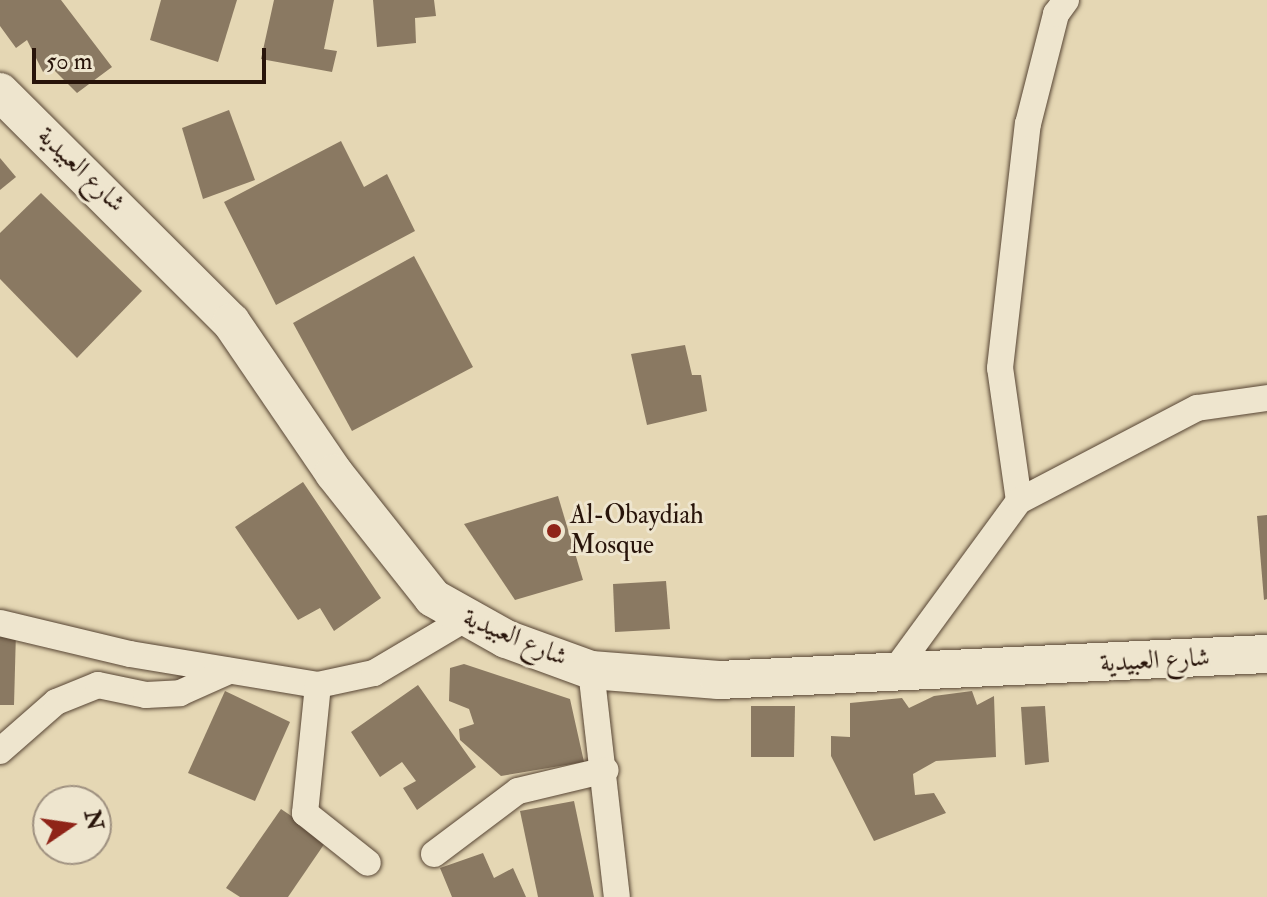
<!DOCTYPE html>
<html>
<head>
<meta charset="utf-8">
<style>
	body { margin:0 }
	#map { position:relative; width:1267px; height:897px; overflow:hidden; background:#e5d7b4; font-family:"IM FELL Double Pica",Amiri,serif }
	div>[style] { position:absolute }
	.building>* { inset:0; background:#8a7962 }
	.roads { filter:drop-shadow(0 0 2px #574534) drop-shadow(0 0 2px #574534) }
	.minor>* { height:26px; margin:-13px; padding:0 13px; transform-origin:13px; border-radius:13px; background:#eee5ce }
	.secondary>* { height:38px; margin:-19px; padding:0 19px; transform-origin:19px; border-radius:19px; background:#eee5ce }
	.dots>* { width:22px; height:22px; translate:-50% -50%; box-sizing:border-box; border:4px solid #eee5ce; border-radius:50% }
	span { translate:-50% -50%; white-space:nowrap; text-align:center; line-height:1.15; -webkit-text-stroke:6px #eee5ce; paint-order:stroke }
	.street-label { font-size:26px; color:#28140a }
	.poi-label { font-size:26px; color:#28140a }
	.left { translate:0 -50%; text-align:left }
	.north { position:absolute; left:32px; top:785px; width:80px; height:80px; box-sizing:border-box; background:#eee5ce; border:2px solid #9f9180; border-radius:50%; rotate:77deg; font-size:22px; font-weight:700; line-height:32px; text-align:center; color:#28140a }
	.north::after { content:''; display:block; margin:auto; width:28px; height:36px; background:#8f2418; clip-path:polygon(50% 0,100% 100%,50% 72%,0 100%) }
	.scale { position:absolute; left:32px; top:48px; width:234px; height:36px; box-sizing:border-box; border:4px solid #28140a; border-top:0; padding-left:10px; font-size:24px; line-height:28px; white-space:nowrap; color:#28140a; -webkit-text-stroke:6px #eee5ce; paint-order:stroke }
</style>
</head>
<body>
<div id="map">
	<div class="building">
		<i style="clip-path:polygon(0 0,61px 0,112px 67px,77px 93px,50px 66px,43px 72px,27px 40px,16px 48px,0 26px)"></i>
		<i style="clip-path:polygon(161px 0,237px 0,218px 62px,150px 40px)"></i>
		<i style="clip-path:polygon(274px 0,334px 0,324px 49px,337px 51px,332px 72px,261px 59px)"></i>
		<i style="clip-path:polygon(373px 0,434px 0,436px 16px,415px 18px,416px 43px,377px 47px)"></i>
		<i style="clip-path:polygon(229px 110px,255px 180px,203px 199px,182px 128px)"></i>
		<i style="clip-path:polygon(341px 141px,364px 187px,387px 174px,415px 231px,276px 305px,224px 202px)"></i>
		<i style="clip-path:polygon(0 158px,16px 177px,0 190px)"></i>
		<i style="clip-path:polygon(41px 193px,142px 291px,77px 358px,0 279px,0 233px)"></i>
		<i style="clip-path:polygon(414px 256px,473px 367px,352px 431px,293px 323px)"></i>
		<i style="clip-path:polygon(685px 345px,692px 375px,701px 375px,707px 411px,647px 425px,631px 354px)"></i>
		<i style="clip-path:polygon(303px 482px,381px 598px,334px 631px,320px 608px,298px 620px,235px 527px)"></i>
		<i style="clip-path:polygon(558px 496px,583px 580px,515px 600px,464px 524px)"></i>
		<i style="clip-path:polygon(1267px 515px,1267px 599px,1264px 600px,1257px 516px)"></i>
		<i style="clip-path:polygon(666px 581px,670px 629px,615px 632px,613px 584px)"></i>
		<i style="clip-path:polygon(0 630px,16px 631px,14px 705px,0 705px)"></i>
		<i style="clip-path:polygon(464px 664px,570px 699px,584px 762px,501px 776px,460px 740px,459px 729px,474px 724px,469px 709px,449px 701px,450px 668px)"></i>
		<i style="clip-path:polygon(418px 685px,476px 767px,417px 810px,403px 788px,416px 781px,402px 762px,380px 777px,351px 732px)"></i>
		<i style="clip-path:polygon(225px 691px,290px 722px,255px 801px,188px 773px)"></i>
		<i style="clip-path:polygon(972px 691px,977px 705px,994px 696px,996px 757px,936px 761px,913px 774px,915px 795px,934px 793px,946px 813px,874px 841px,831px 756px,831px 736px,850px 737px,850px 703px,902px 698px,909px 708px,934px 696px)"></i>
		<i style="clip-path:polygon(751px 706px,795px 706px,794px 757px,751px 757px)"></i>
		<i style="clip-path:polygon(1045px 706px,1049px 762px,1025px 765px,1021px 707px)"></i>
		<i style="clip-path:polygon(574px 801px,594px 897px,538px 897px,520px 811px)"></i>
		<i style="clip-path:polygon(281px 809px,327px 840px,288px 897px,240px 897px,226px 888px)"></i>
		<i style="clip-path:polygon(483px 853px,494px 878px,513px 868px,526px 897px,452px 897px,440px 868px)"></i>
	</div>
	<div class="roads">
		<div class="minor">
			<i style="left:1019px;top:501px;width:134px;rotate:-98.1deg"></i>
			<i style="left:1000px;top:368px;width:246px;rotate:-83.5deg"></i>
			<i style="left:1028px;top:124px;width:114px;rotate:-75.7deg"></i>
			<i style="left:1056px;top:14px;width:17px;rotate:-54deg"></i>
			<i style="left:0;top:623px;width:134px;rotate:13.4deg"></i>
			<i style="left:130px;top:654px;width:191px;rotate:9.4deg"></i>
			<i style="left:318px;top:685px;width:57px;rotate:-12.1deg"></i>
			<i style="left:374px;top:673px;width:106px;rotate:-30.7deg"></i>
			<i style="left:591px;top:670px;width:228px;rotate:83.5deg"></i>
			<i style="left:893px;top:673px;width:213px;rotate:-53.8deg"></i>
			<i style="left:1019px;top:501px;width:201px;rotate:-27.6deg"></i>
			<i style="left:1197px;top:408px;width:71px;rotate:-8.1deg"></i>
			<i style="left:318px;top:685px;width:129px;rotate:95.8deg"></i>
			<i style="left:305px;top:813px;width:80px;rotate:38.4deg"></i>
			<i style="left:0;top:751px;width:74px;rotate:-41.2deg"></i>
			<i style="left:56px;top:702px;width:45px;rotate:-22deg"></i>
			<i style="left:98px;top:685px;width:49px;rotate:11.8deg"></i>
			<i style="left:146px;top:695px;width:34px;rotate:-3deg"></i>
			<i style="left:180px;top:693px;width:54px;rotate:-24.2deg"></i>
			<i style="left:434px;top:854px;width:105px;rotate:-36.9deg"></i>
			<i style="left:518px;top:791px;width:90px;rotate:-13.4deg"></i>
		</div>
		<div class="secondary">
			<i style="left:0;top:92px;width:326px;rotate:44.9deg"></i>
			<i style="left:231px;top:322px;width:183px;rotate:55.7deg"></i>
			<i style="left:334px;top:473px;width:159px;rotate:51.6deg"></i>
			<i style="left:433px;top:598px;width:84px;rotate:29.3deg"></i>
			<i style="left:506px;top:639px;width:90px;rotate:20deg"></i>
			<i style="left:591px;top:670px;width:128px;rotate:4.5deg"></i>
			<i style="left:719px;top:680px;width:549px;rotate:-2.72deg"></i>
		</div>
	</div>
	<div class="dots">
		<i style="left:554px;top:531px;background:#8f2418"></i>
	</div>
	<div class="street-label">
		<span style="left:81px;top:170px;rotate:44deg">شارع العبيدية</span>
		<span style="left:515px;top:638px;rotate:23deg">شارع العبيدية</span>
		<span style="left:1155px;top:661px;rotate:-3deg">شارع العبيدية</span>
	</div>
	<div class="poi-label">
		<span class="left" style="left:570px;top:531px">Al-Obaydiah<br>Mosque</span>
	</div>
	<div class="north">N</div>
	<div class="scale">50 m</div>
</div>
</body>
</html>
